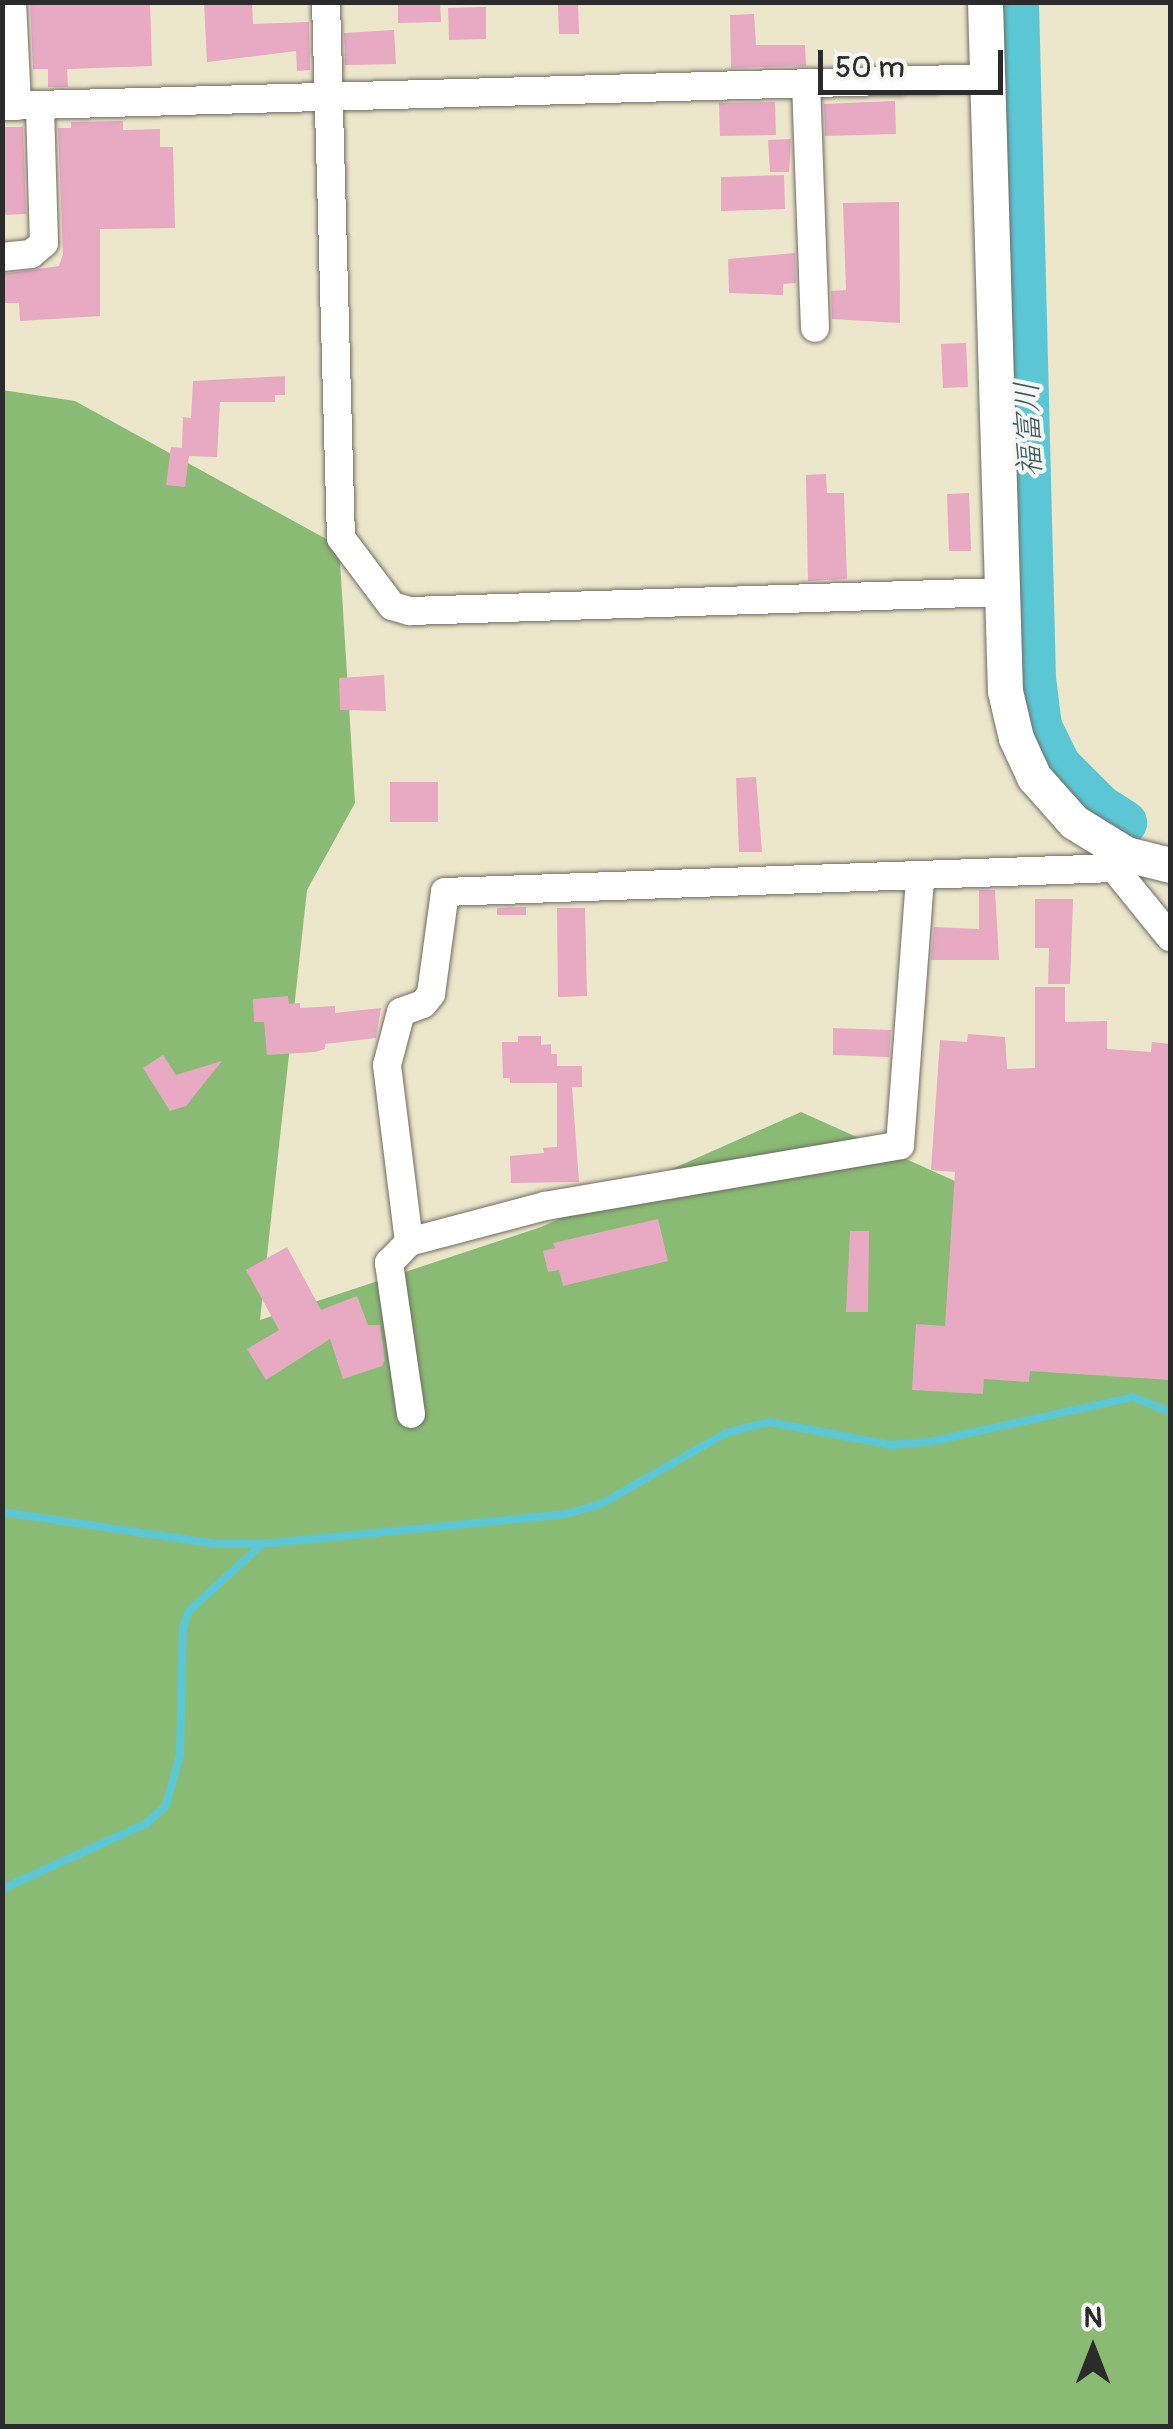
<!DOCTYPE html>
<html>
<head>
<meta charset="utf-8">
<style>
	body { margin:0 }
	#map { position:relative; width:1173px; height:2429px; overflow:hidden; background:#ece6cb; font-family:Pangolin,"Klee One",sans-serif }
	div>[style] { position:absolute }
	.forest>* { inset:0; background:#8abb74 }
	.stream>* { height:8px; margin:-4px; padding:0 4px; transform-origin:4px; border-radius:4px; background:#5bc7d5 }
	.river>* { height:45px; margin:-22.5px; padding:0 22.5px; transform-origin:22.5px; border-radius:22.5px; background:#5bc7d5 }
	.building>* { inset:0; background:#e8a9c3 }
	.roads { filter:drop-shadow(0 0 2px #6f6c63) drop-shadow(0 0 2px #6f6c63) }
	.minor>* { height:28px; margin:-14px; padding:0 14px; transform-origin:14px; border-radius:14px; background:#fff }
	.tertiary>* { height:35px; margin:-17.5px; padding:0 17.5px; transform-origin:17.5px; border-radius:17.5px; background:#fff }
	span { translate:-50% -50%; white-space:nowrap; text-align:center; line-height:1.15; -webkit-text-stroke:8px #f6f6f2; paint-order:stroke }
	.water-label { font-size:32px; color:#395a5e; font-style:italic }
	.frame { position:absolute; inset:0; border:5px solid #2b2b2b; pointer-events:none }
	.north { position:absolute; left:1043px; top:2299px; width:100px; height:100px; -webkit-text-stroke:8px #f6f6f2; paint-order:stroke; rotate:0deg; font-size:28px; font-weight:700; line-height:40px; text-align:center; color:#2b2b2b }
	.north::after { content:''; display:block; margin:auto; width:35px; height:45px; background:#2b2b2b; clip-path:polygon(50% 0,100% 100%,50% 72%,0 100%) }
	.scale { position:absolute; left:818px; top:50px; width:185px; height:45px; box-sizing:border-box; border:5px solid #2b2b2b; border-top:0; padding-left:12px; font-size:30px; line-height:35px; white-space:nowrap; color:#2b2b2b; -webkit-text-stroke:8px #f6f6f2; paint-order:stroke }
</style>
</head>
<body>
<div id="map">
	<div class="forest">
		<i style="clip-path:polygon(2px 390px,75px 401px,339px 546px,355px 803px,307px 890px,260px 1320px,541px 1227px,801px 1112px,1044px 1221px,1170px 1308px,1170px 2426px,3px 2426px)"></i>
	</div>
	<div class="stream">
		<i style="left:2px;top:1512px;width:217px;rotate:8.5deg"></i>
		<i style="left:217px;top:1544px;width:44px"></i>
		<i style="left:2px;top:1889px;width:159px;rotate:-24.5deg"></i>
		<i style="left:147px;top:1823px;width:26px;rotate:-43deg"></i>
		<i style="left:166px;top:1805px;width:52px;rotate:-74.4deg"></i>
		<i style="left:180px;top:1755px;width:128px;rotate:-88.7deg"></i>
		<i style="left:183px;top:1627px;width:17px;rotate:-69deg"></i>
		<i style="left:189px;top:1611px;width:99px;rotate:-42.5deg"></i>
		<i style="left:262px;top:1544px;width:305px;rotate:-5.6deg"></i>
		<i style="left:566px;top:1514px;width:36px;rotate:-16deg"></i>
		<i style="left:601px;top:1504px;width:144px;rotate:-29.6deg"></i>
		<i style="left:726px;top:1433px;width:44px;rotate:-14.3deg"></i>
		<i style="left:769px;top:1422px;width:124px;rotate:10.7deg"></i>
		<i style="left:891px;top:1445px;width:38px;rotate:-5deg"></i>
		<i style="left:929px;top:1442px;width:209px;rotate:-12.4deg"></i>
		<i style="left:1133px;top:1397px;width:40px;rotate:22deg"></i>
	</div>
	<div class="river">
		<i style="left:1016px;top:2px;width:676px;rotate:88.56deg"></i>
		<i style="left:1033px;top:678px;width:48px;rotate:82.9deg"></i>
		<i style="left:1039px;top:726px;width:43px;rotate:64deg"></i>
		<i style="left:1058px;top:765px;width:58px;rotate:45deg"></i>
		<i style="left:1099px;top:806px;width:30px;rotate:33deg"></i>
	</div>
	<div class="building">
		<i style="clip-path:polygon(30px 2px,150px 2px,152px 66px,67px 69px,68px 87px,48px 87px,48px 69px,33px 69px)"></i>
		<i style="clip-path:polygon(204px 2px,252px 2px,253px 24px,309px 22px,310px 70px,297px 71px,296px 51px,207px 62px)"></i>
		<i style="clip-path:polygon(398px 2px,440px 2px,441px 22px,398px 23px)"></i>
		<i style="clip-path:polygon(578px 3px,579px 34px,559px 34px,558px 4px)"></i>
		<i style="clip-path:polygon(486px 7px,486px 39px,449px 40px,448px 8px)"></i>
		<i style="clip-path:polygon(754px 14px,756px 45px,805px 45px,806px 66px,731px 68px,730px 15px)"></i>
		<i style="clip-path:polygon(394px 30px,396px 64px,345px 65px,344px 33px)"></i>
		<i style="clip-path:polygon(895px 101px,896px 134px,825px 136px,824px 104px)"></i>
		<i style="clip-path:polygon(775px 102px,776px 135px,720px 136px,719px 103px)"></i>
		<i style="clip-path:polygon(123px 121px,123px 130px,160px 129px,160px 147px,173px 147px,175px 228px,100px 229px,100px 316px,20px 321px,19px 303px,2px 303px,2px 274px,59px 266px,63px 254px,58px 128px,71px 128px,71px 122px)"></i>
		<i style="clip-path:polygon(2px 127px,23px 127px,26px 214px,2px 215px)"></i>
		<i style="clip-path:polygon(791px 139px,789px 172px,770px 172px,768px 140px)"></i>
		<i style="clip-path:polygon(784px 175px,785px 209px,721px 211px,721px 177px)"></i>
		<i style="clip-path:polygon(899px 202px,900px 323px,832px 319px,831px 291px,846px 290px,843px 203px)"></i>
		<i style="clip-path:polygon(795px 253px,796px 283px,783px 284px,783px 295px,729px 293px,728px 259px)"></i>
		<i style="clip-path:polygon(966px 343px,968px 387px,943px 388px,941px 344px)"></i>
		<i style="clip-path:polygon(285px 376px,285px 395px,275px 395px,275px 402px,220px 402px,217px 457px,189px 456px,185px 487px,166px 485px,171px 447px,182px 448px,183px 417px,191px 418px,193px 381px)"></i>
		<i style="clip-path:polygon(826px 474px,827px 493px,844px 493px,847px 579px,808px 581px,806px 475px)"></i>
		<i style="clip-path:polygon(969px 493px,971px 551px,949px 551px,947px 494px)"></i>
		<i style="clip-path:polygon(384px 675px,386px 711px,340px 710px,339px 678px)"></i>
		<i style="clip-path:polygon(756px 777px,762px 852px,739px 852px,736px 778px)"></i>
		<i style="clip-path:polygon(390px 782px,438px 782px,438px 822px,390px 822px)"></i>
		<i style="clip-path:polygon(979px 890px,995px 890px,999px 960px,931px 960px,934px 927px,979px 929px)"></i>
		<i style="clip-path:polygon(1035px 899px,1073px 899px,1070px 984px,1048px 984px,1049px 948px,1035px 948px)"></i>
		<i style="clip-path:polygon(526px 907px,526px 915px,497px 915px,497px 908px)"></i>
		<i style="clip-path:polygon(557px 908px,585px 908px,587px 996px,558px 997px)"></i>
		<i style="clip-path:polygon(1035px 987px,1065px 987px,1065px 1022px,1107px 1021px,1107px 1049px,1151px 1052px,1152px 1042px,1170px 1044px,1170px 1380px,1030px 1371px,1029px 1382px,984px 1379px,983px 1394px,912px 1390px,916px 1324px,945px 1326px,955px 1172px,931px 1170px,940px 1040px,967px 1042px,968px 1034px,1005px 1037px,1007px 1069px,1035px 1068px)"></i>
		<i style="clip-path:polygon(288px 996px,289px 1004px,300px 1003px,300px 1008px,335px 1006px,335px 1013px,381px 1008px,376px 1038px,325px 1044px,325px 1049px,315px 1052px,267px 1055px,264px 1022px,254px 1022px,253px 999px)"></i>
		<i style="clip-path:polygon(833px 1028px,891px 1030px,889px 1057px,833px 1055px)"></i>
		<i style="clip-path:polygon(518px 1036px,541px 1036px,541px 1045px,551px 1044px,551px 1054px,557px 1054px,557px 1066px,582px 1066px,582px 1087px,572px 1087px,579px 1182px,511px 1183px,510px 1156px,544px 1153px,543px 1148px,557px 1147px,557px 1083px,510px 1083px,510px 1078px,503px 1078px,502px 1042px,518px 1042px)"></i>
		<i style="clip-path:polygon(163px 1055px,176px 1075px,222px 1061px,186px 1106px,170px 1111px,143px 1068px)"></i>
		<i style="clip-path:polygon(658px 1219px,668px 1261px,563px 1286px,559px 1270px,548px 1272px,543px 1251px,555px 1248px,553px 1243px)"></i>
		<i style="clip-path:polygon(850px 1231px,869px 1231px,868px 1312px,846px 1312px)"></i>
		<i style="clip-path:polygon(287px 1247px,321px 1310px,357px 1296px,368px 1325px,380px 1325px,385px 1360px,382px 1366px,343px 1379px,330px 1339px,266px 1380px,247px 1349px,279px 1330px,246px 1270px)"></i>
	</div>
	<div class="roads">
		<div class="minor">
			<i style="left:12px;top:2px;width:104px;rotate:87.2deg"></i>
			<i style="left:326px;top:2px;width:536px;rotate:88.4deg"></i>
			<i style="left:341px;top:538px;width:85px;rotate:53.1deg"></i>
			<i style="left:392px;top:606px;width:19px;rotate:16deg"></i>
			<i style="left:410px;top:611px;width:592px;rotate:-1.84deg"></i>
			<i style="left:806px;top:83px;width:245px;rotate:87.9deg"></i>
			<i style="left:2px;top:106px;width:987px;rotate:-1.62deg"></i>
			<i style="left:2px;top:257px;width:29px;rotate:-6deg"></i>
			<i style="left:31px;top:254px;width:17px;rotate:-40deg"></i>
			<i style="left:44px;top:243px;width:138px;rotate:-91.7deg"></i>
			<i style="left:1125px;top:855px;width:17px;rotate:130deg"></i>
			<i style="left:1114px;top:868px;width:89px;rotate:50.9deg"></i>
			<i style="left:409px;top:1242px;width:141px;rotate:-14.8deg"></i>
			<i style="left:545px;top:1206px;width:360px;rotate:-9.7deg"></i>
			<i style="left:900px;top:1145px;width:270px;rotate:-85.7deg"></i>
			<i style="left:411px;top:1414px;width:153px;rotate:-98.3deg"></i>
			<i style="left:389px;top:1263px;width:29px;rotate:-46deg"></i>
			<i style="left:409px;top:1242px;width:178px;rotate:-97.1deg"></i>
			<i style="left:387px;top:1065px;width:55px;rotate:-75.2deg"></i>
			<i style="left:401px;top:1012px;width:23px;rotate:-20deg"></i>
			<i style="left:423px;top:1004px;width:13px;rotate:-51deg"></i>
			<i style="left:431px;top:994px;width:103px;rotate:-82.2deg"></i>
			<i style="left:445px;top:892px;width:669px;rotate:-2.05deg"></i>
		</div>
		<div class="tertiary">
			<i style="left:985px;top:2px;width:689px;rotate:88.34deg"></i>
			<i style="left:1005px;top:691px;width:48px;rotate:76.8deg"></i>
			<i style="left:1016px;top:738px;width:43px;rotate:65.2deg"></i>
			<i style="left:1034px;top:777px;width:60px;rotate:48.4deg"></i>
			<i style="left:1074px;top:822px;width:61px;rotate:31.6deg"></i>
			<i style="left:1126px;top:854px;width:45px;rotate:14deg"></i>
		</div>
	</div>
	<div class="water-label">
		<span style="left:1029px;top:429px;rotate:-92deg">福富川</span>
	</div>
	<div class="frame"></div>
	<div class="north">N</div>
	<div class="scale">50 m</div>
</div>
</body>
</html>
